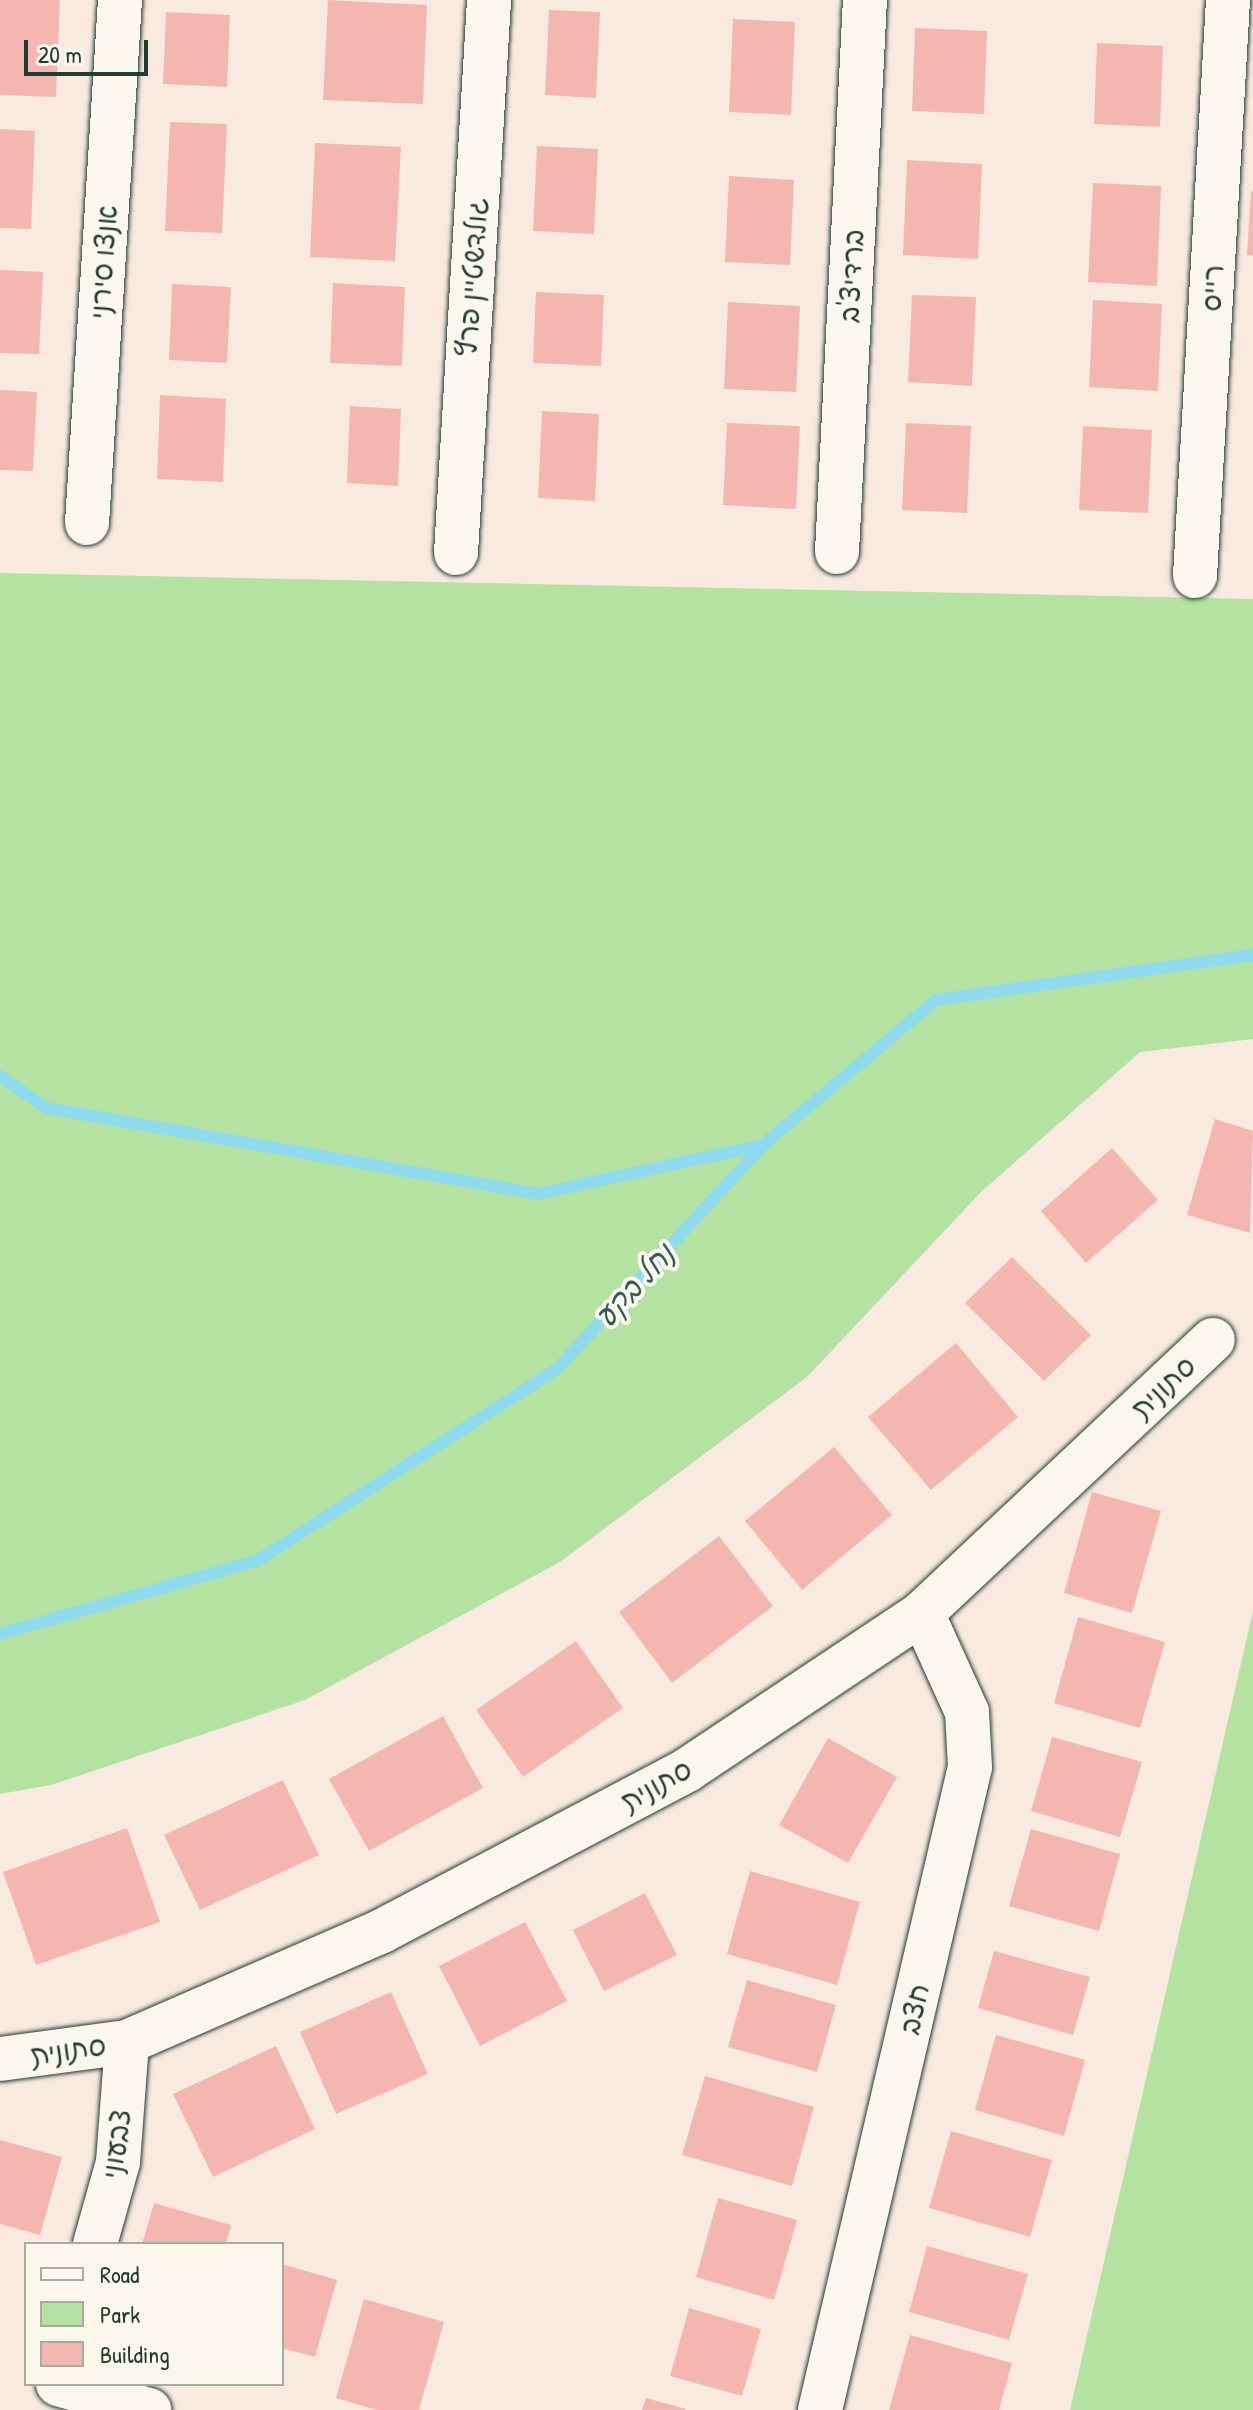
<!DOCTYPE html>
<html>
<head>
<meta charset="utf-8">
<style>
	body { margin:0 }
	#map { position:relative; width:1253px; height:2410px; overflow:hidden; background:#f9eae0; font-family:"Patrick Hand","Playpen Sans Hebrew",sans-serif }
	div>[style] { position:absolute }
	.green>* { inset:0; background:#b4e2a1 }
	.stream>* { height:12px; margin:-6px; padding:0 6px; transform-origin:6px; border-radius:6px; background:#8edaee }
	.building>* { inset:0; background:#f3b7b0 }
	.roads { filter:drop-shadow(0 0 2px #1f3d34) drop-shadow(0 0 2px #1f3d34) }
	.street>* { height:44px; margin:-22px; padding:0 22px; transform-origin:22px; border-radius:22px; background:#fbf7ec }
	span { translate:-50% -50%; white-space:nowrap; text-align:center; line-height:1.15; -webkit-text-stroke:8px #fbf7ec; paint-order:stroke }
	.street-label { font-size:28px; color:#1f3d34 }
	.water-label { font-size:30px; color:#355c59; font-style:italic }
	.legend { position:absolute; left:24px; top:2242px; width:260px; height:144px; box-sizing:border-box; background:#fbf7ec; border:2px solid #a3ada2; margin:0; padding:10px 14px; list-style:none; font-size:24px; color:#1f3d34 }
	.legend li { display:flex; align-items:center; gap:16px; height:40px }
	.legend b { width:40px; border:2px solid #a3ada2 }
	.scale { position:absolute; left:24px; top:40px; width:124px; height:36px; box-sizing:border-box; border:4px solid #1f3d34; border-top:0; padding-left:10px; font-size:24px; line-height:28px; white-space:nowrap; color:#1f3d34; -webkit-text-stroke:6px #fbf7ec; paint-order:stroke }
</style>
</head>
<body>
<div id="map">
	<div class="green">
		<i style="clip-path:polygon(0 573px,1253px 599px,1253px 1039px,1140px 1052px,981px 1192px,807px 1377px,560px 1562px,305px 1700px,51px 1785px,0 1794px)"></i>
		<i style="clip-path:polygon(1253px 1611px,1253px 2410px,1070px 2410px)"></i>
	</div>
	<div class="stream">
		<i style="left:0;top:1076px;width:56px;rotate:34.8deg"></i>
		<i style="left:46px;top:1108px;width:499px;rotate:9.9deg"></i>
		<i style="left:538px;top:1194px;width:229px;rotate:-12.3deg"></i>
		<i style="left:0;top:1634px;width:267px;rotate:-15.9deg"></i>
		<i style="left:257px;top:1561px;width:356px;rotate:-32.6deg"></i>
		<i style="left:557px;top:1369px;width:304px;rotate:-47.4deg"></i>
		<i style="left:763px;top:1145px;width:226px;rotate:-40deg"></i>
		<i style="left:936px;top:1000px;width:320px;rotate:-8.1deg"></i>
	</div>
	<div class="building">
		<i style="clip-path:polygon(0 0,60px 0,56px 97px,0 95px)"></i>
		<i style="clip-path:polygon(328px 0,427px 5px,423px 104px,323px 100px)"></i>
		<i style="clip-path:polygon(549px 10px,600px 12px,596px 98px,545px 95px)"></i>
		<i style="clip-path:polygon(166px 12px,230px 15px,227px 87px,163px 84px)"></i>
		<i style="clip-path:polygon(733px 19px,795px 22px,791px 115px,729px 112px)"></i>
		<i style="clip-path:polygon(915px 28px,987px 31px,984px 114px,912px 111px)"></i>
		<i style="clip-path:polygon(1097px 43px,1163px 46px,1160px 127px,1094px 124px)"></i>
		<i style="clip-path:polygon(170px 122px,227px 124px,222px 233px,165px 231px)"></i>
		<i style="clip-path:polygon(0 129px,35px 131px,31px 229px,0 228px)"></i>
		<i style="clip-path:polygon(315px 143px,401px 147px,395px 261px,310px 257px)"></i>
		<i style="clip-path:polygon(537px 146px,598px 149px,594px 234px,533px 231px)"></i>
		<i style="clip-path:polygon(907px 160px,982px 164px,978px 259px,903px 255px)"></i>
		<i style="clip-path:polygon(729px 176px,794px 180px,790px 265px,725px 262px)"></i>
		<i style="clip-path:polygon(1093px 183px,1161px 186px,1157px 286px,1088px 282px)"></i>
		<i style="clip-path:polygon(1251px 191px,1253px 191px,1253px 256px,1247px 255px)"></i>
		<i style="clip-path:polygon(0 270px,43px 272px,39px 354px,0 353px)"></i>
		<i style="clip-path:polygon(333px 283px,405px 287px,402px 366px,330px 363px)"></i>
		<i style="clip-path:polygon(172px 284px,231px 287px,227px 363px,169px 360px)"></i>
		<i style="clip-path:polygon(536px 292px,604px 295px,601px 366px,533px 363px)"></i>
		<i style="clip-path:polygon(912px 295px,976px 297px,972px 386px,908px 382px)"></i>
		<i style="clip-path:polygon(1093px 300px,1162px 304px,1158px 391px,1089px 387px)"></i>
		<i style="clip-path:polygon(728px 302px,800px 306px,796px 392px,724px 389px)"></i>
		<i style="clip-path:polygon(0 390px,37px 392px,33px 471px,0 470px)"></i>
		<i style="clip-path:polygon(160px 395px,226px 399px,223px 482px,157px 479px)"></i>
		<i style="clip-path:polygon(350px 406px,401px 409px,398px 486px,347px 483px)"></i>
		<i style="clip-path:polygon(542px 411px,599px 414px,595px 501px,538px 498px)"></i>
		<i style="clip-path:polygon(727px 423px,800px 426px,796px 509px,723px 505px)"></i>
		<i style="clip-path:polygon(906px 423px,971px 426px,967px 513px,902px 510px)"></i>
		<i style="clip-path:polygon(1083px 426px,1152px 430px,1148px 513px,1079px 510px)"></i>
		<i style="clip-path:polygon(1215px 1119px,1253px 1131px,1250px 1233px,1187px 1215px)"></i>
		<i style="clip-path:polygon(1112px 1148px,1158px 1200px,1086px 1263px,1041px 1211px)"></i>
		<i style="clip-path:polygon(1012px 1257px,1091px 1335px,1044px 1381px,965px 1303px)"></i>
		<i style="clip-path:polygon(956px 1343px,1018px 1417px,931px 1490px,868px 1417px)"></i>
		<i style="clip-path:polygon(834px 1447px,892px 1515px,802px 1590px,745px 1521px)"></i>
		<i style="clip-path:polygon(1092px 1492px,1161px 1511px,1132px 1613px,1064px 1593px)"></i>
		<i style="clip-path:polygon(719px 1536px,773px 1606px,672px 1683px,619px 1612px)"></i>
		<i style="clip-path:polygon(1078px 1617px,1165px 1642px,1140px 1728px,1054px 1703px)"></i>
		<i style="clip-path:polygon(576px 1641px,623px 1708px,523px 1777px,476px 1710px)"></i>
		<i style="clip-path:polygon(443px 1716px,483px 1788px,369px 1851px,329px 1779px)"></i>
		<i style="clip-path:polygon(1052px 1737px,1142px 1762px,1120px 1837px,1031px 1811px)"></i>
		<i style="clip-path:polygon(828px 1738px,897px 1777px,848px 1863px,779px 1825px)"></i>
		<i style="clip-path:polygon(283px 1780px,319px 1855px,200px 1910px,164px 1835px)"></i>
		<i style="clip-path:polygon(127px 1828px,160px 1922px,36px 1965px,3px 1872px)"></i>
		<i style="clip-path:polygon(1031px 1829px,1120px 1854px,1099px 1931px,1009px 1906px)"></i>
		<i style="clip-path:polygon(750px 1871px,860px 1902px,837px 1985px,727px 1954px)"></i>
		<i style="clip-path:polygon(645px 1893px,677px 1955px,604px 1991px,573px 1930px)"></i>
		<i style="clip-path:polygon(525px 1922px,567px 2001px,480px 2046px,439px 1966px)"></i>
		<i style="clip-path:polygon(994px 1951px,1090px 1977px,1073px 2035px,978px 2008px)"></i>
		<i style="clip-path:polygon(747px 1980px,836px 2005px,817px 2072px,728px 2047px)"></i>
		<i style="clip-path:polygon(391px 1992px,428px 2074px,336px 2114px,300px 2032px)"></i>
		<i style="clip-path:polygon(996px 2035px,1085px 2060px,1064px 2136px,975px 2110px)"></i>
		<i style="clip-path:polygon(276px 2046px,315px 2129px,213px 2177px,173px 2094px)"></i>
		<i style="clip-path:polygon(705px 2076px,814px 2107px,792px 2186px,682px 2155px)"></i>
		<i style="clip-path:polygon(951px 2131px,1052px 2160px,1030px 2237px,929px 2208px)"></i>
		<i style="clip-path:polygon(0 2140px,62px 2157px,40px 2235px,0 2224px)"></i>
		<i style="clip-path:polygon(718px 2198px,797px 2220px,774px 2300px,696px 2277px)"></i>
		<i style="clip-path:polygon(154px 2203px,231px 2225px,226px 2244px,142px 2244px)"></i>
		<i style="clip-path:polygon(927px 2246px,1028px 2274px,1009px 2340px,909px 2312px)"></i>
		<i style="clip-path:polygon(282px 2264px,337px 2280px,315px 2357px,282px 2348px)"></i>
		<i style="clip-path:polygon(364px 2299px,444px 2322px,419px 2410px,377px 2410px,336px 2398px)"></i>
		<i style="clip-path:polygon(689px 2308px,761px 2329px,742px 2396px,670px 2376px)"></i>
		<i style="clip-path:polygon(910px 2335px,1012px 2363px,999px 2410px,889px 2410px)"></i>
		<i style="clip-path:polygon(646px 2398px,686px 2409px,685px 2410px,642px 2410px)"></i>
	</div>
	<div class="roads">
		<div class="street">
			<i style="left:87px;top:523px;width:524px;rotate:-86.39deg"></i>
			<i style="left:837px;top:552px;width:553px;rotate:-87.1deg"></i>
			<i style="left:456px;top:553px;width:554px;rotate:-86.58deg"></i>
			<i style="left:1195px;top:576px;width:577px;rotate:-86.72deg"></i>
			<i style="left:0;top:2059px;width:128px;rotate:-7.6deg"></i>
			<i style="left:127px;top:2042px;width:278px;rotate:-23.5deg"></i>
			<i style="left:382px;top:1931px;width:345px;rotate:-27.8deg"></i>
			<i style="left:687px;top:1770px;width:283px;rotate:-33.7deg"></i>
			<i style="left:922px;top:1613px;width:399px;rotate:-43.2deg"></i>
			<i style="left:95px;top:2244px;width:85px;rotate:-74.3deg"></i>
			<i style="left:118px;top:2162px;width:120px;rotate:-85.7deg"></i>
			<i style="left:58px;top:2384px;width:95px;rotate:15.9deg"></i>
			<i style="left:820px;top:2410px;width:660px;rotate:-76.87deg"></i>
			<i style="left:970px;top:1767px;width:55px;rotate:-93.1deg"></i>
			<i style="left:967px;top:1712px;width:109px;rotate:-114.4deg"></i>
		</div>
	</div>
	<div class="street-label">
		<span style="left:103px;top:262px;rotate:-86deg">אנצו סירני</span>
		<span style="left:851px;top:276px;rotate:-87deg">ברדיצ'ב</span>
		<span style="left:472px;top:277px;rotate:-86deg">גולדשטיין פרץ</span>
		<span style="left:1212px;top:288px;rotate:-87deg">רייס</span>
		<span style="left:1163px;top:1387px;rotate:-43deg">סתונית</span>
		<span style="left:656px;top:1785px;rotate:-29deg">סתונית</span>
		<span style="left:914px;top:2009px;rotate:-77deg">חצב</span>
		<span style="left:68px;top:2050px;rotate:-8deg">סתונית</span>
		<span style="left:116px;top:2144px;rotate:-82deg">צבעוני</span>
	</div>
	<div class="water-label">
		<span style="left:634px;top:1285px;rotate:-47deg">נחל בקע</span>
	</div>
	<ul class="legend">
	<li><b style="height:10px;background:#fbf7ec"></b>Road</li>
	<li><b style="height:22px;background:#b4e2a1"></b>Park</li>
	<li><b style="height:22px;background:#f3b7b0"></b>Building</li>
	</ul>
	<div class="scale">20 m</div>
</div>
</body>
</html>
